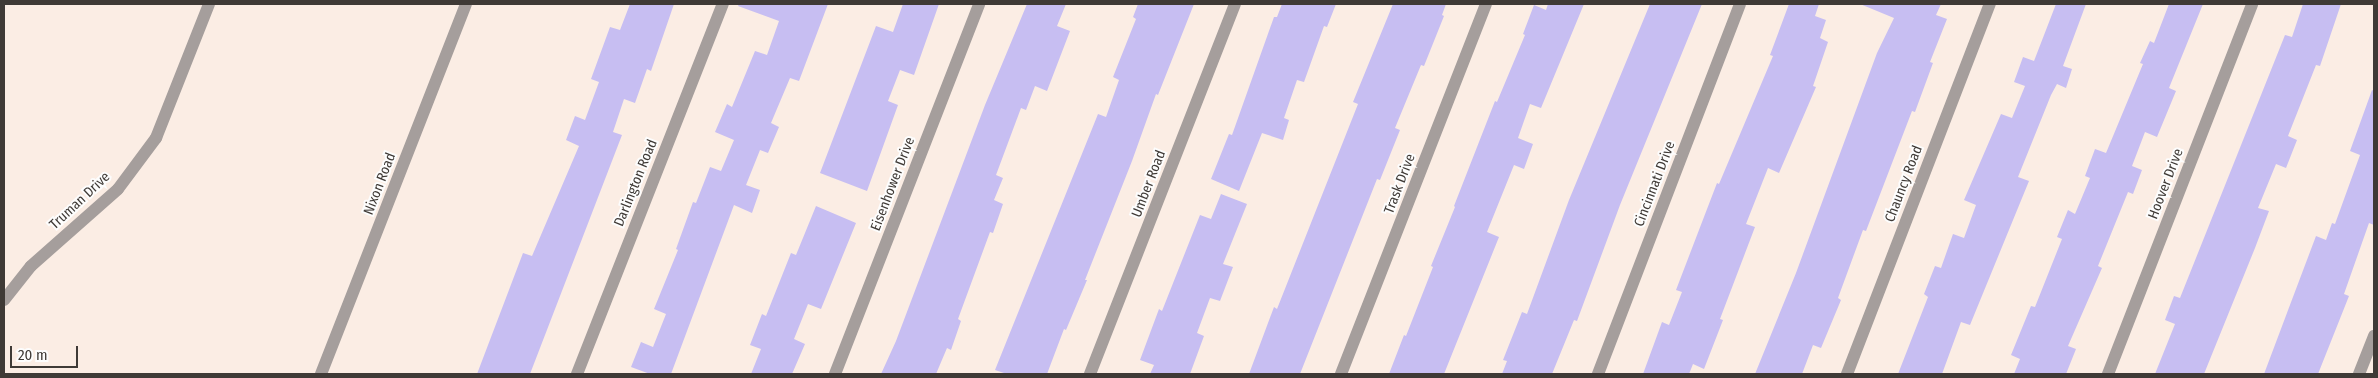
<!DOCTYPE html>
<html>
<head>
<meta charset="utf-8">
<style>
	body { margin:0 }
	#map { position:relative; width:2378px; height:378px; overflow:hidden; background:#fbede4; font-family:"Fira Sans Condensed",sans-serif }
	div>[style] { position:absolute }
	.building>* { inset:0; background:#c7bef2 }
	.minor>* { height:12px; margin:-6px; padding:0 6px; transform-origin:6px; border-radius:6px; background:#a59e9c }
	.tertiary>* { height:12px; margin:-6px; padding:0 6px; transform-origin:6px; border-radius:6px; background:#a59e9c }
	span { translate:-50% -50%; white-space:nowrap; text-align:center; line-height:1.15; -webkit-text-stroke:4px #fdfdfd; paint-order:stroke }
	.street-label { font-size:14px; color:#3f3a36 }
	.frame { position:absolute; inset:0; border:5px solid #3f3a36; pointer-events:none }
	.scale { position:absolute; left:10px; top:346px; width:68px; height:22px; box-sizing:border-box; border:2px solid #3f3a36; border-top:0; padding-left:6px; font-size:15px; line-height:18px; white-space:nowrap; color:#3f3a36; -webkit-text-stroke:4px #fdfdfd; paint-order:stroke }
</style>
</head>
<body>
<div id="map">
	<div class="building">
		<i style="clip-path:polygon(630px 4px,674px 4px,651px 71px,647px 69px,635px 103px,624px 99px,613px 132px,622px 135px,530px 374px,477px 374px,523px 253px,532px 256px,579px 146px,566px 140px,575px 116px,585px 120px,599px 82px,591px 79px,610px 27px,620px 30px)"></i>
		<i style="clip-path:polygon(739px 4px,828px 4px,799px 81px,790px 78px,771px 123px,779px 127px,768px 153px,760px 150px,746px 185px,760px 190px,752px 213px,734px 205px,671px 374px,650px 374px,631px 367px,641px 342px,653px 347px,666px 314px,654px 309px,678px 250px,676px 249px,693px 202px,696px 203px,710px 167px,721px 171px,734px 140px,715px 132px,727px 104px,732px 107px,755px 51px,767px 55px,779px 21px,738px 6px)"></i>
		<i style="clip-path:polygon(903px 4px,939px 4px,914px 75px,900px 70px,888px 101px,898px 105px,867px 191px,820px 173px,876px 26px,893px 32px)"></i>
		<i style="clip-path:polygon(1027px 4px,1066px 4px,1057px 26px,1070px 31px,1047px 91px,1035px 86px,1026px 110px,1021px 108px,996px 175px,1003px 178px,994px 200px,1003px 204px,993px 233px,990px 232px,958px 319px,961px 321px,951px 350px,947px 348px,936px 374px,881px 374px,896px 341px,985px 105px)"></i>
		<i style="clip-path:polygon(1138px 4px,1194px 4px,1158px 95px,1156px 94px,1132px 161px,1085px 280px,1087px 280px,1066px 330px,1064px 329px,1047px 374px,1007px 374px,995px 370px,1098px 114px,1106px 117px,1119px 80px,1113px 77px,1136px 19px,1133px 17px)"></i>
		<i style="clip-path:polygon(1282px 4px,1336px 4px,1327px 27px,1324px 26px,1304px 82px,1297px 80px,1284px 118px,1289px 120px,1283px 140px,1262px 133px,1239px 191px,1211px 179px,1229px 134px,1232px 135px,1274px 17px,1277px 17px)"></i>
		<i style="clip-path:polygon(1393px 4px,1446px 4px,1442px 15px,1444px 16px,1424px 66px,1421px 65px,1395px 128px,1400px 130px,1380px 180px,1377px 179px,1300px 374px,1249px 374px,1274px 307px,1277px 309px,1358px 104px,1353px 102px)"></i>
		<i style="clip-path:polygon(1548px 4px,1584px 4px,1541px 108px,1530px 104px,1518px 138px,1533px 144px,1524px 169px,1514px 165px,1487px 232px,1499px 237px,1444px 374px,1389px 374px,1404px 335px,1406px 336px,1433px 267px,1431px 266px,1455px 207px,1454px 206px,1495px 101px,1497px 102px,1525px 35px,1523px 34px,1534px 5px,1546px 10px)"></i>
		<i style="clip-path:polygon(1650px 4px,1702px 4px,1620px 205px,1577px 321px,1574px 320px,1552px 374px,1502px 374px,1507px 361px,1503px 360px,1522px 312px,1527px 314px,1569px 200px)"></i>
		<i style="clip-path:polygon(1789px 4px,1819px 4px,1815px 16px,1826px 20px,1820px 38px,1828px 42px,1813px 86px,1816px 87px,1779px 173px,1768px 168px,1746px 224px,1755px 227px,1720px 319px,1723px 320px,1704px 369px,1693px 364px,1689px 374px,1643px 374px,1662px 322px,1669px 325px,1682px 292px,1676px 290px,1717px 183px,1719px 184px,1773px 56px,1770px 55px)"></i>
		<i style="clip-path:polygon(1860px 4px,1941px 4px,1936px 15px,1947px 19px,1930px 62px,1933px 63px,1915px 112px,1912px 111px,1866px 231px,1863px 230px,1838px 298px,1841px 300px,1821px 348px,1813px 345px,1802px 374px,1755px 374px,1796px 273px,1877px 53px,1894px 18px)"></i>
		<i style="clip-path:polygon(2056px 4px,2086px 4px,2063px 66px,2072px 69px,2066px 88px,2057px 84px,2051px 95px,2018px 177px,2029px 181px,1970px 325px,1961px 322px,1942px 374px,1898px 374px,1928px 297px,1924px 294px,1935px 266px,1941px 268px,1953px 234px,1964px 238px,1976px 205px,1964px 200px,2001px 114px,2012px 118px,2025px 86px,2014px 82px,2023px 57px,2034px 61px)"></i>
		<i style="clip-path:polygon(2169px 4px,2203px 4px,2169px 88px,2176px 91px,2157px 137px,2145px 132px,2132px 166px,2142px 170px,2133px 194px,2128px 192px,2098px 266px,2102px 268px,2068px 346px,2076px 349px,2066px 374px,2014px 374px,2020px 359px,2011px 355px,2031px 306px,2035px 307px,2062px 239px,2057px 237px,2068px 210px,2075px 214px,2090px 178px,2085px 176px,2095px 149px,2106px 153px,2143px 64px,2140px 63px,2150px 41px,2154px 43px)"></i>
		<i style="clip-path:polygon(2303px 4px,2341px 4px,2320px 66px,2316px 65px,2288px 136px,2297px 140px,2286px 168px,2276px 164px,2258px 208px,2269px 211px,2255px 248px,2204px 374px,2155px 374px,2175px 324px,2165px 320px,2174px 296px,2180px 298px,2285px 35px,2292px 37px)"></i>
		<i style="clip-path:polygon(2372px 90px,2374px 91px,2374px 225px,2369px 223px,2344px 294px,2349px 296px,2318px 374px,2264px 374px,2316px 236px,2326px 240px,2332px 223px,2335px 224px,2360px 155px,2350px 151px)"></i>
		<i style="clip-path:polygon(1221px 194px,1247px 204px,1223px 264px,1233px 267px,1220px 301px,1210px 298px,1197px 333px,1204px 336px,1190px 374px,1150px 374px,1154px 365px,1140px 360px,1159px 309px,1162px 311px,1200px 215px,1211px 219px)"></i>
		<i style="clip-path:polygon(816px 206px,856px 223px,821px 309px,808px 304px,794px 339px,805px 344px,792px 374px,751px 374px,761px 349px,750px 345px,762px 314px,766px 316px,791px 253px,796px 255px)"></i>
	</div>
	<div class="minor">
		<i style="left:4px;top:300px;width:43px;rotate:-51.5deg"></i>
		<i style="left:31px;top:266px;width:116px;rotate:-41.5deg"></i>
		<i style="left:118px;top:189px;width:64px;rotate:-53.3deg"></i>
		<i style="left:156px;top:138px;width:144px;rotate:-68.4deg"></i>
		<i style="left:321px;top:374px;width:397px;rotate:-68.6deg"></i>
		<i style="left:835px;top:374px;width:397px;rotate:-68.7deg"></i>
		<i style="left:1090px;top:374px;width:397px;rotate:-68.6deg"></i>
		<i style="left:1341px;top:374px;width:397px;rotate:-68.6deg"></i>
		<i style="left:1598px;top:374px;width:396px;rotate:-69deg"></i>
		<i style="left:1847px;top:374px;width:397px;rotate:-68.9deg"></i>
		<i style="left:2108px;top:374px;width:397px;rotate:-68.7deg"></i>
		<i style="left:2359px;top:374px;width:41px;rotate:-68.5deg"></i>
	</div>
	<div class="tertiary">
		<i style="left:577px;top:374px;width:398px;rotate:-68.5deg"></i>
	</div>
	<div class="street-label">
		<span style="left:636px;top:183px;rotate:-68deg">Darlington Road</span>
		<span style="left:380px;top:184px;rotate:-69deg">Nixon Road</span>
		<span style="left:893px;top:184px;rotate:-69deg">Eisenhower Drive</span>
		<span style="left:1149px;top:184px;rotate:-69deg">Umber Road</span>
		<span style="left:1400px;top:184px;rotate:-69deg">Trask Drive</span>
		<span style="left:1655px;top:184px;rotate:-69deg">Cincinnati Drive</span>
		<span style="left:1904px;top:184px;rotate:-69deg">Chauncy Road</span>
		<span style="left:2166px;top:184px;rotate:-69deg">Hoover Drive</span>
		<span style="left:80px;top:201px;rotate:-43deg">Truman Drive</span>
	</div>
	<div class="frame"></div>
	<div class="scale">20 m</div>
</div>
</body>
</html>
